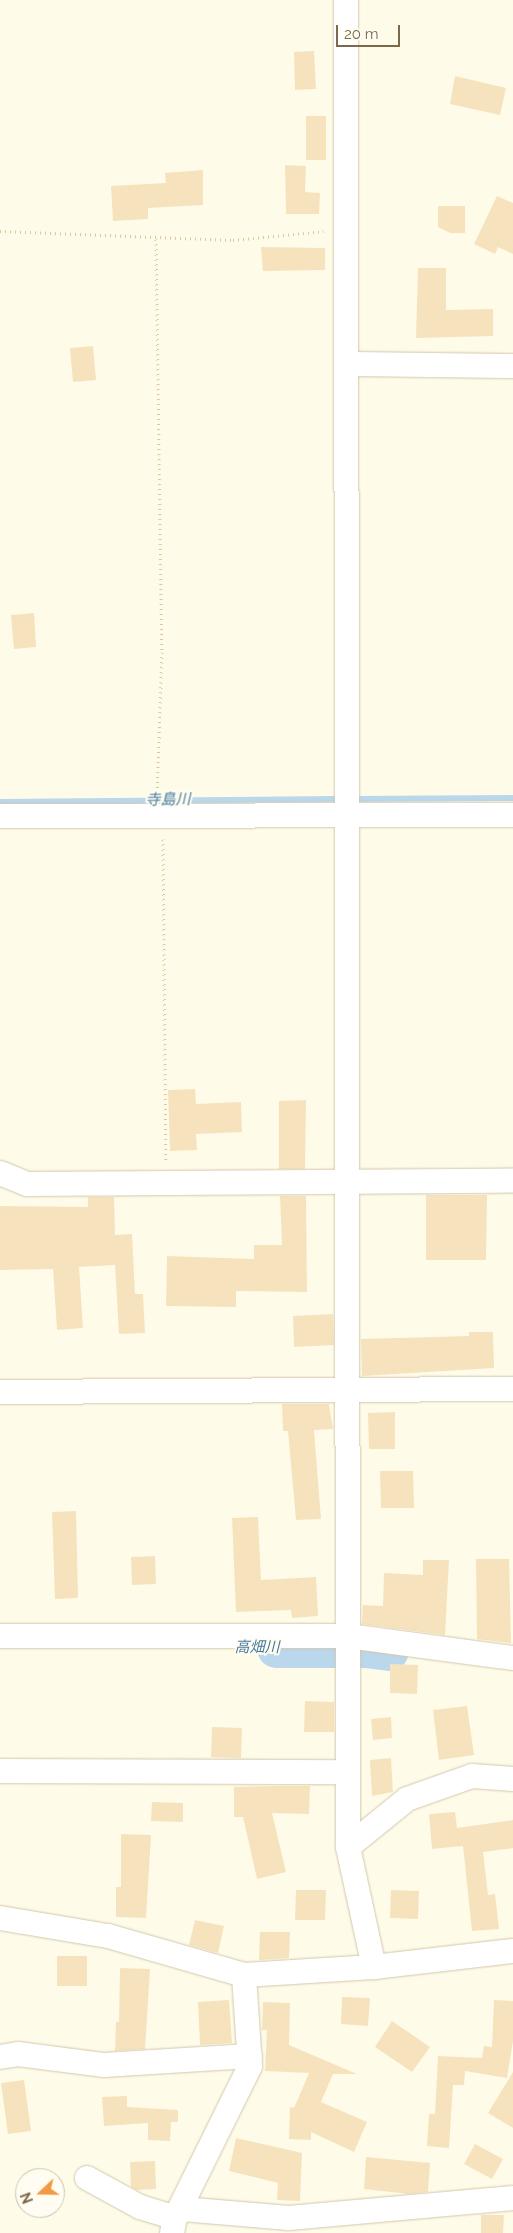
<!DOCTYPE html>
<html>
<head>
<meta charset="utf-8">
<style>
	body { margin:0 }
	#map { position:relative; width:513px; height:2233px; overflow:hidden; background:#fefce9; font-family:Raleway,"Noto Sans JP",sans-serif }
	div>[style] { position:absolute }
	.stream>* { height:6px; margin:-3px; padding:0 3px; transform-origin:3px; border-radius:3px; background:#bad7eb }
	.river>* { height:39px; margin:-19.5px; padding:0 19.5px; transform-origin:19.5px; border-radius:19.5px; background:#bad7eb }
	.building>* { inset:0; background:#f6e3bd }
	.path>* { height:3px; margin-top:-1.5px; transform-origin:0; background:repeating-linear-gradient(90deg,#dcc79f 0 1px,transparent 0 5px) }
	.roads { filter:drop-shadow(0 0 1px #d3c7ac) drop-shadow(0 0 1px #d3c7ac) }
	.street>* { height:24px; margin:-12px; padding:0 12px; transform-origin:12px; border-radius:12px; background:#fff }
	span { translate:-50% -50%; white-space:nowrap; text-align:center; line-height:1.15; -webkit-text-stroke:4px #fffdf1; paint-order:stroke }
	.water-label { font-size:15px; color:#457aa0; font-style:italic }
	.north { position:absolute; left:15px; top:2168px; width:50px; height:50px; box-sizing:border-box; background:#fffdf1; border:1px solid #cbc2ae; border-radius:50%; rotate:249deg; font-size:14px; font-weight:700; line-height:20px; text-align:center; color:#7c6949 }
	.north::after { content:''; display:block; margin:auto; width:18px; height:22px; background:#f39943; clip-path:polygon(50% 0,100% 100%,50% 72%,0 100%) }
	.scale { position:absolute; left:336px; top:25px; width:64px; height:22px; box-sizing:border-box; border:2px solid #7c6949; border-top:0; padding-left:6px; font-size:15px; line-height:18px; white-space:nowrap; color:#7c6949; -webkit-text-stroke:4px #fffdf1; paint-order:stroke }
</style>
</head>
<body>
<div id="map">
	<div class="stream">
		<i style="left:354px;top:799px;width:159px;rotate:-0.4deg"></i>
		<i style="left:0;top:802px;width:337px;rotate:-0.5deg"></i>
	</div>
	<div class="river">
		<i style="left:276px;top:1648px;width:89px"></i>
		<i style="left:365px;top:1648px;width:24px;rotate:7deg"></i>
	</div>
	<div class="building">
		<i style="clip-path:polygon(314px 51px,316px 89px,295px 90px,294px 52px)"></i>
		<i style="clip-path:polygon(455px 76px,506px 88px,500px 115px,450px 104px)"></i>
		<i style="clip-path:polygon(306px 116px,326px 116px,326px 160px,306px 160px)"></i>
		<i style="clip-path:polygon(285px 165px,306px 166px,305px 192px,320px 193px,319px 214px,286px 214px)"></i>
		<i style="clip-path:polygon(203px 170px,203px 205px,148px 208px,148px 219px,113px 221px,111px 186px,166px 183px,165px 173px)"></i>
		<i style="clip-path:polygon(497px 196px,513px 203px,513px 254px,498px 247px,495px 254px,474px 244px)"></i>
		<i style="clip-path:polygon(438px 206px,465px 206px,465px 233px,450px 233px,438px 227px)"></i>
		<i style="clip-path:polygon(261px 247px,325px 248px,325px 270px,263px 271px)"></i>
		<i style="clip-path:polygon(418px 268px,446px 268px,446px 310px,493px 309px,493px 336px,416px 338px)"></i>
		<i style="clip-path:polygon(93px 346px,96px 380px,73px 382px,70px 348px)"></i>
		<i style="clip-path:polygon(34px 613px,36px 647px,14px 649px,11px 615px)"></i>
		<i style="clip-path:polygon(195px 1089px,196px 1104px,241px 1102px,242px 1132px,196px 1134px,197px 1150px,170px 1151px,168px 1090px)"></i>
		<i style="clip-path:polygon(306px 1100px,305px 1169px,279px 1169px,279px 1101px)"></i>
		<i style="clip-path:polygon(426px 1195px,487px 1195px,486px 1260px,426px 1260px)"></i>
		<i style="clip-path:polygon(280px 1196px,306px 1196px,307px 1292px,236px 1291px,236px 1307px,166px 1306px,167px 1256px,254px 1259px,254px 1245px,282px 1245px)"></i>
		<i style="clip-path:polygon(88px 1197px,114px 1197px,115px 1235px,132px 1234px,135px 1294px,143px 1294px,145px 1333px,119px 1334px,115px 1265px,79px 1267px,83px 1328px,57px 1330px,53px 1269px,0 1270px,0 1206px,88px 1207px)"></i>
		<i style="clip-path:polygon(333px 1314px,334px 1345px,294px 1347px,293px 1316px)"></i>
		<i style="clip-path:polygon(469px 1332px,493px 1332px,494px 1368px,362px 1376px,361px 1339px,469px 1336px)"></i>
		<i style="clip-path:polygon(282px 1404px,329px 1404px,333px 1429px,314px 1430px,321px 1519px,296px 1520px,288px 1431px,283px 1431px)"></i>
		<i style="clip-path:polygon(395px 1412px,395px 1449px,369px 1449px,368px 1413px)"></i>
		<i style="clip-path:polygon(380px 1471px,413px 1471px,414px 1508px,381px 1508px)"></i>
		<i style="clip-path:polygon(76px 1511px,78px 1598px,55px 1599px,52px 1512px)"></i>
		<i style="clip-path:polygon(258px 1517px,261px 1580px,316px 1577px,318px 1616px,292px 1618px,291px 1610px,236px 1612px,232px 1518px)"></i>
		<i style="clip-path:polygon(155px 1556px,156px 1584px,132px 1585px,131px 1557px)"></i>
		<i style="clip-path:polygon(476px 1559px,509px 1559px,511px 1643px,477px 1639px)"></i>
		<i style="clip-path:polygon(423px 1560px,449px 1560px,445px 1635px,362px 1624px,363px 1605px,383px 1606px,384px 1573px,423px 1575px)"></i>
		<i style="clip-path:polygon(390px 1664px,418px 1665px,417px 1694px,390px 1693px)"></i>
		<i style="clip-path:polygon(305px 1701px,334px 1702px,334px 1732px,304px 1732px)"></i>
		<i style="clip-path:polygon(467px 1706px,474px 1755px,439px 1760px,433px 1710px)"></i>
		<i style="clip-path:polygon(391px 1717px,392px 1738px,373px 1740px,371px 1719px)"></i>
		<i style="clip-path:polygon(212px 1727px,242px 1728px,241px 1758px,211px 1757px)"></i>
		<i style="clip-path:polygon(391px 1758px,393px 1792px,372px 1796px,370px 1760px)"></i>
		<i style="clip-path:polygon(280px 1786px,310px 1786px,309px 1814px,272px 1813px,286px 1872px,257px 1879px,243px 1817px,234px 1817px,234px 1787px)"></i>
		<i style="clip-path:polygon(152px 1802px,183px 1803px,183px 1822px,151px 1821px)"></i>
		<i style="clip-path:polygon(455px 1812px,457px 1828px,513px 1820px,513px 1848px,483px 1852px,488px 1895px,495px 1894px,499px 1929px,472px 1931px,463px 1846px,432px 1849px,429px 1814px)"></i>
		<i style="clip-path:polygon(121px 1834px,151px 1835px,146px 1918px,116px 1917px,116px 1887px,121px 1887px)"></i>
		<i style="clip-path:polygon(296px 1890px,326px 1890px,325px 1920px,295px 1920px)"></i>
		<i style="clip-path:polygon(391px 1890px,419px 1891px,418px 1919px,390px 1918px)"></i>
		<i style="clip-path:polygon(195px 1920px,224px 1926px,218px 1953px,189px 1945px)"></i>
		<i style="clip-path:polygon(260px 1932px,290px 1932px,289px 1958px,259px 1960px)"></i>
		<i style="clip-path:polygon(57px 1956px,87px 1956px,87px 1986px,57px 1986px)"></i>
		<i style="clip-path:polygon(120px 1968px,150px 1969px,145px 2049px,115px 2051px,116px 2022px,119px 2022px)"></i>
		<i style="clip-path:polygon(342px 1997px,370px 1998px,368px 2026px,341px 2024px)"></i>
		<i style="clip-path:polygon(229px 2000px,232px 2043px,200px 2045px,198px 2002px)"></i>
		<i style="clip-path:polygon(494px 2000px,513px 2001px,513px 2041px,507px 2078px,465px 2071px,464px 2085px,453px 2085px,449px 2148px,427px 2146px,429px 2114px,435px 2114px,438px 2056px,482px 2058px,484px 2046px,492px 2047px)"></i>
		<i style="clip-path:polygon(263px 2002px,290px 2003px,289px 2045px,357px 2074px,333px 2074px,321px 2102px,367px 2122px,354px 2152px,311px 2132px,311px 2140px,289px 2139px,290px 2107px,294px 2108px,309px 2073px,265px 2071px,267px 2030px,262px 2030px)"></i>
		<i style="clip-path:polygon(392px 2021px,430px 2047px,412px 2072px,375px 2047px)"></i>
		<i style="clip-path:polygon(513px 2072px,513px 2128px,488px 2113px)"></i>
		<i style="clip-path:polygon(24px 2080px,31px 2131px,8px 2134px,1px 2083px)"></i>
		<i style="clip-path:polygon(127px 2096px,127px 2107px,178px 2110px,178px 2122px,171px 2122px,170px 2141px,148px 2140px,148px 2123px,104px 2126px,102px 2097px)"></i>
		<i style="clip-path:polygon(236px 2138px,302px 2153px,300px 2201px,277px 2200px,278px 2183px,229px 2171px)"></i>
		<i style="clip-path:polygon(475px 2144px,503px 2159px,492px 2179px,464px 2164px)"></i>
		<i style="clip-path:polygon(366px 2157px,430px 2163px,428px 2192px,409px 2194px,364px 2189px)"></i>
		<i style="clip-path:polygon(155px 2161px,156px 2189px,137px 2190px,131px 2187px,130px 2162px)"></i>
		<i style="clip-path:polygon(481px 2215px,504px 2215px,503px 2233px,481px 2233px)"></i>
	</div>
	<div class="path">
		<i style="left:0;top:231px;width:233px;rotate:2.2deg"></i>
		<i style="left:233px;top:240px;width:91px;rotate:-5.6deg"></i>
		<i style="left:156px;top:239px;width:413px;rotate:89.2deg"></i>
		<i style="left:162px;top:652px;width:143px;rotate:92deg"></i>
		<i style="left:163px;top:839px;width:323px;rotate:89.5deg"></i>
	</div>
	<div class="roads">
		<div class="street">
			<i style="left:346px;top:0;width:1847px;rotate:89.94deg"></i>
			<i style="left:348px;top:1847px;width:123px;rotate:77.8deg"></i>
			<i style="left:347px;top:364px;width:166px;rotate:0.7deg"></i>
			<i style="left:0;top:816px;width:513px;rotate:-0.11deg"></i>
			<i style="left:0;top:1173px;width:29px;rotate:22deg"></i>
			<i style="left:27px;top:1184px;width:486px;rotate:-0.4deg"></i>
			<i style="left:0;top:1392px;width:513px;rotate:-0.34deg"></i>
			<i style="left:0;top:1636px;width:348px"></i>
			<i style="left:348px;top:1636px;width:166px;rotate:7.6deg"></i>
			<i style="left:0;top:1771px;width:348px;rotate:0.2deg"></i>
			<i style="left:348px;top:1847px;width:76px;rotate:-39.1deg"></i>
			<i style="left:407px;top:1799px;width:69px;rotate:-19.5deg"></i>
			<i style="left:472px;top:1776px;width:41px;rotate:4.2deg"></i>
			<i style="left:0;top:1918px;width:109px;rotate:9.5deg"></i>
			<i style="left:108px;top:1936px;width:141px;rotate:16deg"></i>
			<i style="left:244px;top:1975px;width:130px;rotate:-3.5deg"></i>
			<i style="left:374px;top:1967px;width:140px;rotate:-6.6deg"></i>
			<i style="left:0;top:2057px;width:18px;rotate:-9deg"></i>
			<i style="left:18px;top:2054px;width:87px;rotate:7.3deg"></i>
			<i style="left:104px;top:2065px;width:146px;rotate:-3.5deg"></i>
			<i style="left:87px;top:2178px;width:60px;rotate:28.7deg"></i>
			<i style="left:140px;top:2207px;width:37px;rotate:17deg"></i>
			<i style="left:182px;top:2209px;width:107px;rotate:4.8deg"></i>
			<i style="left:289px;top:2218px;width:225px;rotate:-5.1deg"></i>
			<i style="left:172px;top:2233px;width:15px;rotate:-79deg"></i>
			<i style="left:175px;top:2218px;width:169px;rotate:-63.7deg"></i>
			<i style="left:250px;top:2066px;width:91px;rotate:-93.8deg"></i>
		</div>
	</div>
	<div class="water-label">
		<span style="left:168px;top:800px;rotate:-1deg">寺島川</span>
		<span style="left:257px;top:1648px">高畑川</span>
	</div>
	<div class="north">N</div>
	<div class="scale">20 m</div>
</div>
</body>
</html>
